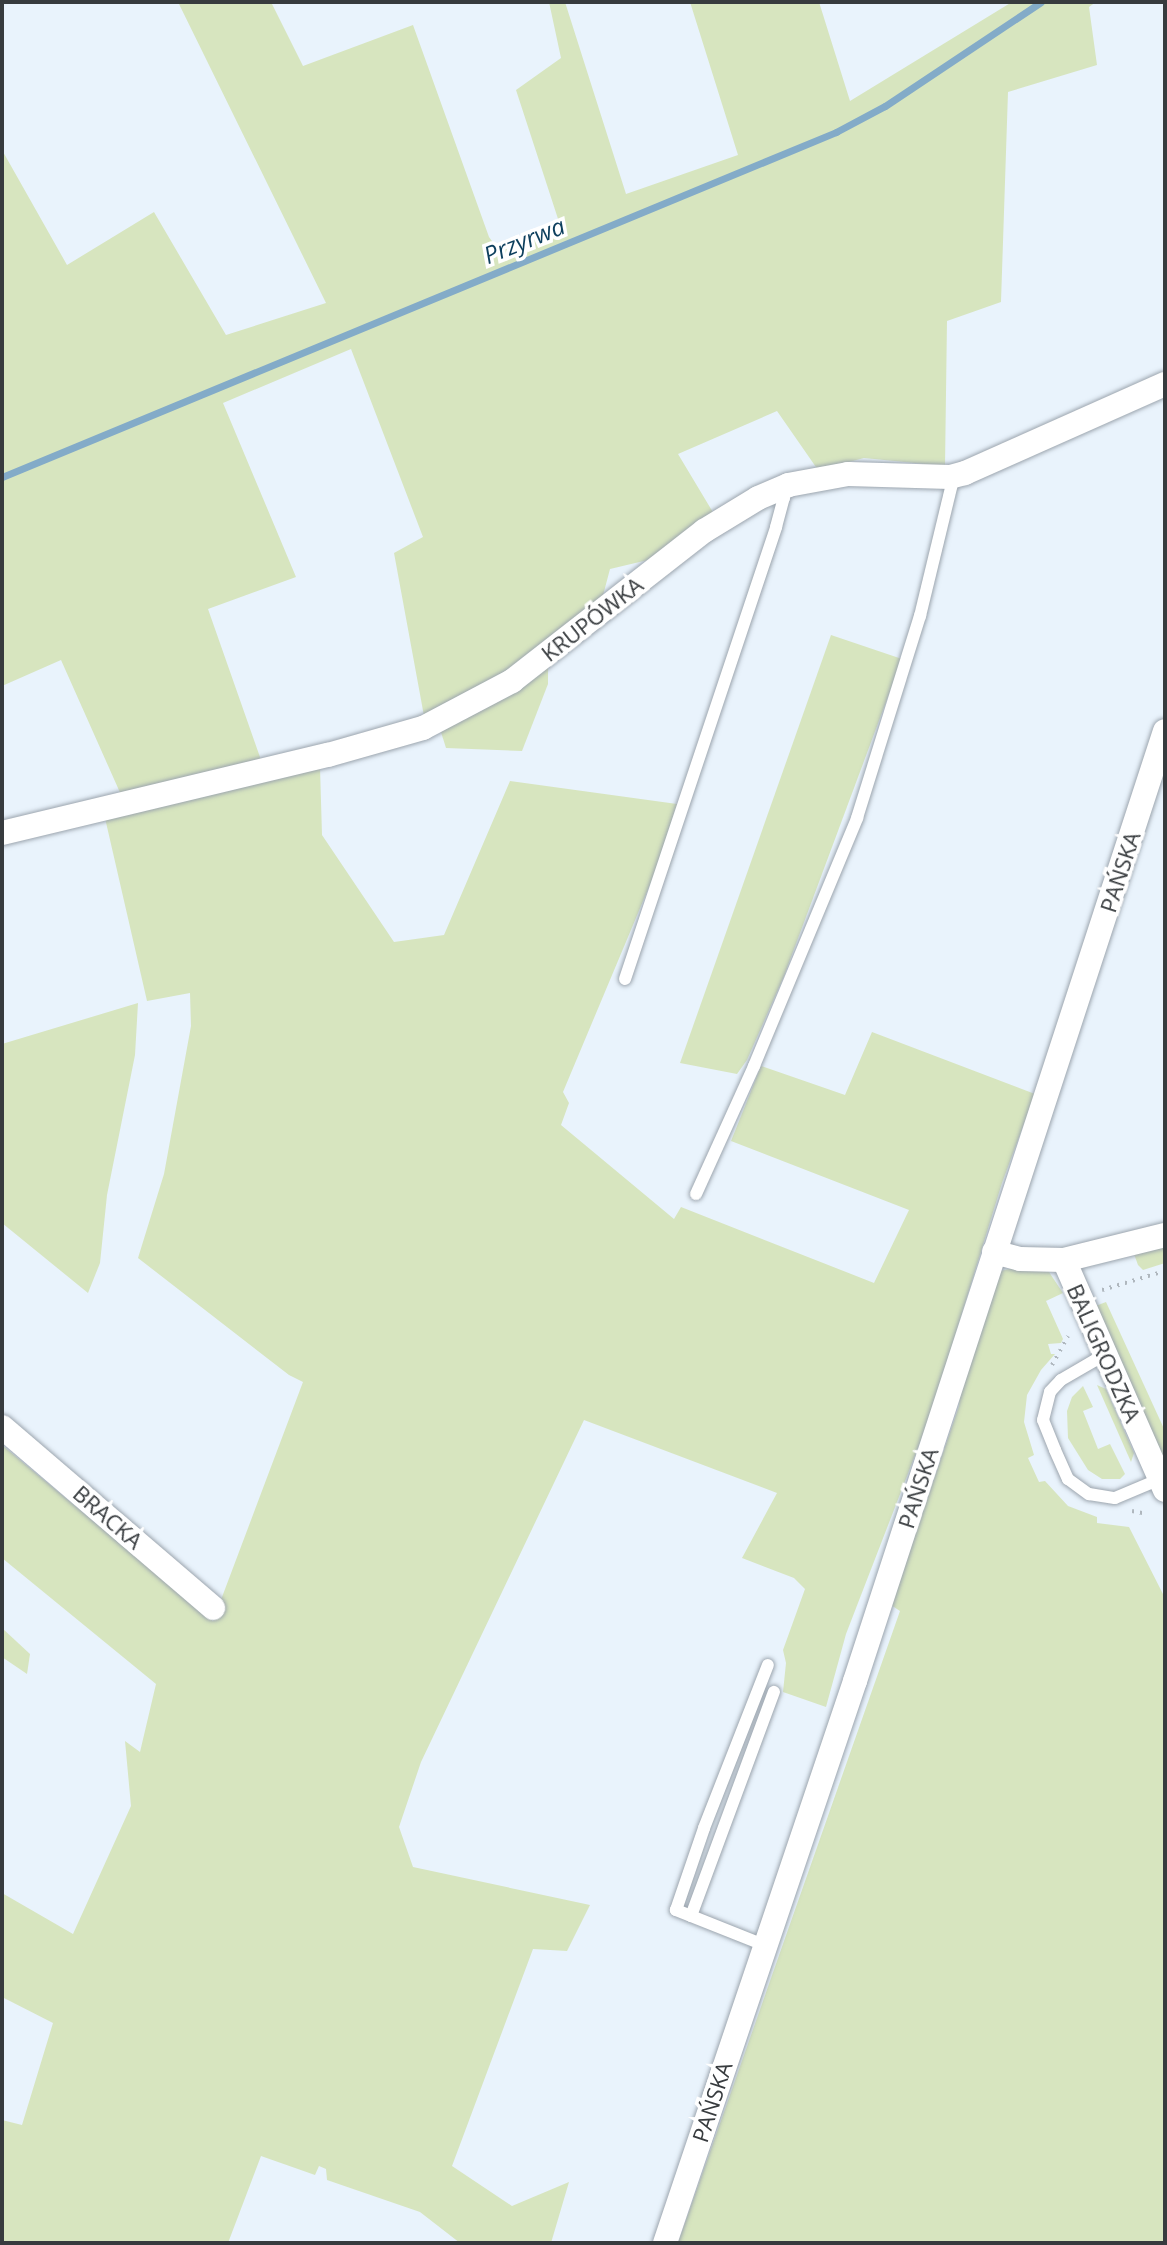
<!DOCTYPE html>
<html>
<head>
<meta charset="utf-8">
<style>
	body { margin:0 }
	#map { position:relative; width:1167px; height:2245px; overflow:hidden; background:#e9f3fc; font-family:"Open Sans",sans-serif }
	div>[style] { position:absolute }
	.green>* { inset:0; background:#d7e5bf }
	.stream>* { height:7px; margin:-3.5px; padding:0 3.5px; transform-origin:3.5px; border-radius:3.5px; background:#83abc8 }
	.path>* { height:4px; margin-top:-2px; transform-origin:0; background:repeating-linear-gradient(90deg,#afb7be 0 2px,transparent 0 8px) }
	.roads { filter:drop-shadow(0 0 2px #9ca5ae) drop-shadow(0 0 2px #9ca5ae) }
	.lane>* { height:12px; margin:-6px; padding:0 6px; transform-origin:6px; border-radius:6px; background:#fff }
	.street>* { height:24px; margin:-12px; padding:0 12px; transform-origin:12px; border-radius:12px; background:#fff }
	span { translate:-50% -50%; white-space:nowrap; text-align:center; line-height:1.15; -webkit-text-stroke:7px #fff; paint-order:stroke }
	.street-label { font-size:22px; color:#373b3e }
	.water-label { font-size:24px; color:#0d3f5d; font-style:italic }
	.frame { position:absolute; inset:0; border:4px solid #373b3e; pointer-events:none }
</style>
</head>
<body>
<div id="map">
	<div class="green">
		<i style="clip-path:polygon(178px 2px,271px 2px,303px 66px,413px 25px,489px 237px,497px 248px,560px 225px,516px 90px,561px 58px,549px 2px,565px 2px,626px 194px,738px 155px,690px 2px,819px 2px,850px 101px,1012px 2px,1096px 2px,1089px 7px,1097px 65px,1008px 92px,1001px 302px,947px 321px,945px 466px,864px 458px,818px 470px,777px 411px,678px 454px,714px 514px,648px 560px,610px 569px,601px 603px,544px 648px,442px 710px,424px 716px,394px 553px,423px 537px,351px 349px,223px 403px,296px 577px,208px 609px,261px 760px,122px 797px,61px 660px,2px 686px,2px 150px,67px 265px,154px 212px,226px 335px,326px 303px)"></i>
		<i style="clip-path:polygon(831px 635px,902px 659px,784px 976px,747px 1060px,737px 1074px,680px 1063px)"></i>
		<i style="clip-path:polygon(548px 664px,548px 684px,522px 751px,446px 748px,440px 729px)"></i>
		<i style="clip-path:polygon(320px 767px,322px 835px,394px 942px,444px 935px,510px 781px,677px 804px,654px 875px,563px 1092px,569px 1103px,561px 1125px,674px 1219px,681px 1207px,874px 1283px,909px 1210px,731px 1141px,761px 1066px,845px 1095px,872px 1032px,1035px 1094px,1002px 1183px,931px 1414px,846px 1634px,826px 1707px,783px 1692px,786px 1663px,783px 1650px,805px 1589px,794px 1578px,742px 1558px,777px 1493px,584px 1420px,421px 1762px,399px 1827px,413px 1867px,590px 1905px,567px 1951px,533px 1949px,452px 2166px,512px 2206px,569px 2182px,551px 2243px,460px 2243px,420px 2212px,327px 2180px,326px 2169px,319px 2166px,315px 2175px,261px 2156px,228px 2243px,2px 2243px,2px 2120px,22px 2125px,53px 2023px,2px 1997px,2px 1893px,73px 1934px,131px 1806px,125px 1741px,140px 1752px,156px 1684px,2px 1558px,2px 1445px,213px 1621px,303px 1382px,289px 1375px,138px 1258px,164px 1174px,191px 1026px,190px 993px,147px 1001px,105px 818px)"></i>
		<i style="clip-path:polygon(138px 1003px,135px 1055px,107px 1195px,100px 1263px,88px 1293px,2px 1223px,2px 1044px)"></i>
		<i style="clip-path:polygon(1165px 1247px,1165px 1263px,1143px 1270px,1138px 1265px,1134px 1254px)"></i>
		<i style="clip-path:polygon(1014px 1268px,1049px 1272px,1063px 1293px,1046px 1301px,1063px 1339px,1061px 1343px,1048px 1344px,1051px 1354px,1055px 1354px,1041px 1370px,1027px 1395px,1024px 1422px,1034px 1455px,1028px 1458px,1039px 1482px,1045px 1481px,1068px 1506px,1097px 1517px,1097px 1523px,1129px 1527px,1165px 1598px,1165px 2243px,678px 2243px,900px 1611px,891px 1605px,959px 1406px,962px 1372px,1000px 1271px)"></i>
		<i style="clip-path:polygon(1106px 1302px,1165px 1431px,1165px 1466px,1093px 1307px)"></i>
		<i style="clip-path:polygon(1097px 1385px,1106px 1389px,1134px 1453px,1131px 1462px)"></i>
		<i style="clip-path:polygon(1083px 1386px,1093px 1407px,1083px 1411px,1098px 1449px,1110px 1444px,1125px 1474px,1120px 1479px,1102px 1479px,1088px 1470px,1068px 1438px,1067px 1411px,1072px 1397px)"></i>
		<i style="clip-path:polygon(2px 1628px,30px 1654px,27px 1674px,2px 1657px)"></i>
	</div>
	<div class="stream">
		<i style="left:2px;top:477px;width:903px;rotate:-22.47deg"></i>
		<i style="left:836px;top:132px;width:55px;rotate:-28deg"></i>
		<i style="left:885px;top:106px;width:187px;rotate:-33.7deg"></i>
	</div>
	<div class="path">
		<i style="left:1102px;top:1290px;width:66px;rotate:-16.8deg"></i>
		<i style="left:1052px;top:1365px;width:33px;rotate:-61deg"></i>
		<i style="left:1132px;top:1511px;width:15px;rotate:11deg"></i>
	</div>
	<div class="roads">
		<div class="lane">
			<i style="left:625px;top:979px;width:477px;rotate:-71.5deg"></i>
			<i style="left:776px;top:527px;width:30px;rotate:-75deg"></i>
			<i style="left:784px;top:498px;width:10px;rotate:-114deg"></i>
			<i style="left:696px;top:1194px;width:141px;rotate:-65.6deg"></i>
			<i style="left:754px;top:1066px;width:269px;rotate:-67.4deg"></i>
			<i style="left:857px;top:818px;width:212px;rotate:-72.7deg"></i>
			<i style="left:920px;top:616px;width:145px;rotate:-76.4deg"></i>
			<i style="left:1104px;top:1355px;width:50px;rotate:149.8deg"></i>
			<i style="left:1061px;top:1380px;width:16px;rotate:133deg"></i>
			<i style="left:1050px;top:1392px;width:29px;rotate:104deg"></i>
			<i style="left:1043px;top:1420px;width:32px;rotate:68deg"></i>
			<i style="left:1055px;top:1450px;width:32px;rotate:66deg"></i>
			<i style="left:1068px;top:1479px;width:26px;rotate:36deg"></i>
			<i style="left:1089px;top:1494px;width:26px;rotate:9deg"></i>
			<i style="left:1115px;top:1498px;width:49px;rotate:-22.9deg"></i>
			<i style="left:691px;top:1916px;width:239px;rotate:-69.7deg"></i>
			<i style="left:764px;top:1945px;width:95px;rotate:-158.3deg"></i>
			<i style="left:676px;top:1910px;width:87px;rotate:-71.1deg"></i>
			<i style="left:704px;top:1828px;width:175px;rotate:-68.6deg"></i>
		</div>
		<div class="street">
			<i style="left:2px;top:833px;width:335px;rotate:-13.5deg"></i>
			<i style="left:328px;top:755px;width:99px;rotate:-15.9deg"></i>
			<i style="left:423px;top:728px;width:101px;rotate:-27.8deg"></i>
			<i style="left:512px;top:681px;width:244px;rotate:-38deg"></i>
			<i style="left:704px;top:531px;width:63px;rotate:-31.4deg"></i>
			<i style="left:758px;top:498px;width:33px;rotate:-23deg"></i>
			<i style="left:788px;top:485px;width:61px;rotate:-10.4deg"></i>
			<i style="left:848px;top:474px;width:102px;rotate:1.7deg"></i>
			<i style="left:950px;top:477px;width:16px;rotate:-15deg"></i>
			<i style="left:965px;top:473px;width:219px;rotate:-24deg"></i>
			<i style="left:994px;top:1252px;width:27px;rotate:15deg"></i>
			<i style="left:1020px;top:1259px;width:44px;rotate:1.3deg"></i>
			<i style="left:1064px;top:1260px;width:104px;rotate:-13.9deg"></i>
			<i style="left:1064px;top:1260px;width:251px;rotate:66.3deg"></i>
			<i style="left:2px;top:1427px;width:278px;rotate:40.6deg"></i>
			<i style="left:665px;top:2243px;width:593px;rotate:-71.32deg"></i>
			<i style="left:855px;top:1681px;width:999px;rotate:-71.93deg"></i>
		</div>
	</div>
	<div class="street-label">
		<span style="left:592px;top:619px;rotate:-38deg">KRUPÓWKA</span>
		<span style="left:1120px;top:872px;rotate:-72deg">PAŃSKA</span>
		<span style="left:1104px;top:1353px;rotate:66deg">BALIGRODZKA</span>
		<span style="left:918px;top:1488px;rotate:-72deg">PAŃSKA</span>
		<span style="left:108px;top:1517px;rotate:41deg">BRACKA</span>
		<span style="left:712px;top:2102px;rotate:-72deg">PAŃSKA</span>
	</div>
	<div class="water-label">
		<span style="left:524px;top:240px;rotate:-22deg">Przyrwa</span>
	</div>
	<div class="frame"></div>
</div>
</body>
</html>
